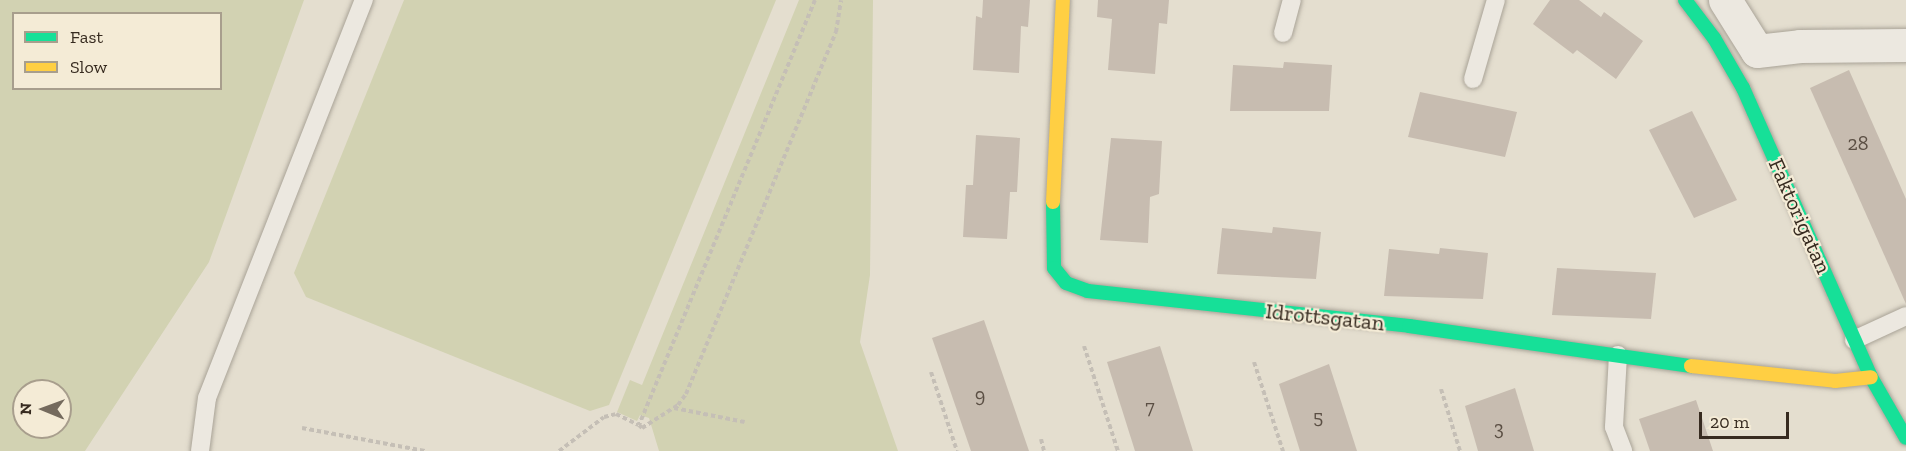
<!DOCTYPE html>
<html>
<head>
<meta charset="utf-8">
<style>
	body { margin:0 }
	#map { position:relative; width:1906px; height:451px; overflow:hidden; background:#e4decf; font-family:"Zilla Slab",serif }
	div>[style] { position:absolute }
	.green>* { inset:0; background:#d2d2b2 }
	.building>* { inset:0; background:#c7bcb0 }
	.path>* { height:4px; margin-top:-2px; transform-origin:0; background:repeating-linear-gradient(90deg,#c5bfb6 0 4.5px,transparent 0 7.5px) }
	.roads { filter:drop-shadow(0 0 2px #a9a397) drop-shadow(0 0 2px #a9a397) }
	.lane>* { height:18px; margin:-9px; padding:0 9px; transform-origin:9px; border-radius:9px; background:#ece8e0 }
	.street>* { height:33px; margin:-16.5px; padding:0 16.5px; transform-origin:16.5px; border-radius:16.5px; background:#ece8e0 }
	.fast>* { height:14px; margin:-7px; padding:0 7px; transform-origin:7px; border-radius:7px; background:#16e098 }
	.slow>* { height:14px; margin:-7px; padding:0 7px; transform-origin:7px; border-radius:7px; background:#ffcf43 }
	span { translate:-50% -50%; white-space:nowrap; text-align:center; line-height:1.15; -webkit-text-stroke:4.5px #f4ebd6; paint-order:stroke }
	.number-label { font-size:20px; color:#5b4f44 }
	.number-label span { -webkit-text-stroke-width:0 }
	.street-label { font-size:22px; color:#372b20 }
	.legend { position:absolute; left:12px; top:12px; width:210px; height:78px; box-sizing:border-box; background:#f4ebd6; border:2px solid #a89e8d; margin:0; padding:8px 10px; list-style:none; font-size:18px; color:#372b20 }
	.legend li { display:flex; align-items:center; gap:12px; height:30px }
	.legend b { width:30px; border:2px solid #a89e8d }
	.north { position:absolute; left:12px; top:379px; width:60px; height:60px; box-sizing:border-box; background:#f4ebd6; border:2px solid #a89e8d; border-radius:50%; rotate:271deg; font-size:16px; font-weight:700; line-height:24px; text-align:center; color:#372b20 }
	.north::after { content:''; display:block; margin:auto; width:21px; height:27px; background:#746a5d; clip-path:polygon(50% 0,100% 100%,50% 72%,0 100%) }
	.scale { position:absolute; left:1699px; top:412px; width:90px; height:27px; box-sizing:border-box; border:3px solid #372b20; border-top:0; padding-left:8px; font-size:18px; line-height:21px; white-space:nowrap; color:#372b20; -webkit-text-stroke:4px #f4ebd6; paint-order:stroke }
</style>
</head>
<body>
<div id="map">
	<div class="green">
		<i style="clip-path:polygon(evenodd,0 0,304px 0,209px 262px,85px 451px,0 451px,0 0,14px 14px,220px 14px,220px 88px,14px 88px,14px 14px,0 0,24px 391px,60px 391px,60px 427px,24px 427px,24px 391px)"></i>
		<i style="clip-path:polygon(404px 0,776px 0,609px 405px,590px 411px,306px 297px,294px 273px)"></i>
		<i style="clip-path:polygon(799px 0,873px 0,870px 275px,860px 342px,898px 451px,659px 451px,649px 418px,640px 415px,637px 421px,617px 412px,630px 380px,642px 385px)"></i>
	</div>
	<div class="building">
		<i style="clip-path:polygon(983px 0,1030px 0,1028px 27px,1021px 26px,1019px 73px,973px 70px,976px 16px,982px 18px)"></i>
		<i style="clip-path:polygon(1098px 0,1169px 0,1167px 24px,1159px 23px,1155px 74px,1108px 70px,1112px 19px,1097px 17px)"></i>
		<i style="clip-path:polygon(1550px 0,1579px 0,1601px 17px,1604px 12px,1643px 41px,1616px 79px,1577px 50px,1573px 54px,1533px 24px)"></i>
		<i style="clip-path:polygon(1284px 62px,1332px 65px,1329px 111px,1230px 111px,1233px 65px,1283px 68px)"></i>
		<i style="clip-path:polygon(1849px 70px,1906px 199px,1906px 304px,1810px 88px)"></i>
		<i style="clip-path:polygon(1420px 92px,1517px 112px,1505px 157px,1408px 137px)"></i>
		<i style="clip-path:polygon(1692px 111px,1737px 200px,1694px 218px,1649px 130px)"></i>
		<i style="clip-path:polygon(976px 135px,1020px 138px,1017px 192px,1010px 192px,1007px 239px,963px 237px,966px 185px,973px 185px)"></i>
		<i style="clip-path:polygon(1111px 138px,1162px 141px,1159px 194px,1150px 197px,1148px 243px,1100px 240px)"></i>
		<i style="clip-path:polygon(1273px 227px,1321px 232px,1316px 279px,1217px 274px,1222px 228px,1272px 233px)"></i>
		<i style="clip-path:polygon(1440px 248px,1488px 253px,1483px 299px,1384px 296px,1389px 249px,1439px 254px)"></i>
		<i style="clip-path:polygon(1557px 268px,1656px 273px,1651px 319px,1552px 315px)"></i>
		<i style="clip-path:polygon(984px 320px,1029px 451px,971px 451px,932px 338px)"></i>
		<i style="clip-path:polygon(1160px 346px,1193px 451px,1135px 451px,1107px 362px)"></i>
		<i style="clip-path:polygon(1329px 364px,1357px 451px,1300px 451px,1279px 384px)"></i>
		<i style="clip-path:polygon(1515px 388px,1534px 451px,1478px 451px,1465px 406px)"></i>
		<i style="clip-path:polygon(1696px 400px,1713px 451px,1650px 451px,1639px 419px)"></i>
	</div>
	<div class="path">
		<i style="left:815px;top:0;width:460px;rotate:112.5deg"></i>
		<i style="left:639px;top:425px;width:4px;rotate:45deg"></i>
		<i style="left:642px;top:428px;width:43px;rotate:-32.6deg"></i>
		<i style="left:678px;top:405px;width:14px;rotate:-54deg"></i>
		<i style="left:686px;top:394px;width:392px;rotate:-67.5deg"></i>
		<i style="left:836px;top:32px;width:32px;rotate:-81deg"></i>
		<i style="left:1084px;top:346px;width:110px;rotate:72.1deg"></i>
		<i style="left:1254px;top:362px;width:94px;rotate:72deg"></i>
		<i style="left:931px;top:372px;width:83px;rotate:71.8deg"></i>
		<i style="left:1441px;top:389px;width:65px;rotate:73deg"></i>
		<i style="left:674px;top:408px;width:72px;rotate:11.2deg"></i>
		<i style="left:302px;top:428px;width:125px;rotate:10.6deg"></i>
		<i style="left:1041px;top:439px;width:12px;rotate:76deg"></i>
		<i style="left:559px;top:451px;width:56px;rotate:-37.1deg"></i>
		<i style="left:604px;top:417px;width:12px;rotate:-14deg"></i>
		<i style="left:616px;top:414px;width:25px;rotate:26deg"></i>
	</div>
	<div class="roads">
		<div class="lane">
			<i style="left:1283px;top:33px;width:34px;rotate:-75deg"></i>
			<i style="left:1473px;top:79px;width:82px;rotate:-73.8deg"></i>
			<i style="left:1854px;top:340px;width:57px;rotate:-24.8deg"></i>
			<i style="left:1618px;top:355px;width:72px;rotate:93.2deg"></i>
			<i style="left:1614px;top:427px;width:26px;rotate:69deg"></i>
			<i style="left:200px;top:451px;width:53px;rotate:-82.5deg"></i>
			<i style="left:207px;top:398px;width:428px;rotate:-68.5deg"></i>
		</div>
		<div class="street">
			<i style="left:1725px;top:0;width:60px;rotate:57.9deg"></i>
			<i style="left:1757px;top:51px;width:43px;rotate:-6.6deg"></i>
			<i style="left:1800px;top:46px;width:106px;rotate:-0.5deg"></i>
		</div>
		<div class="fast">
			<i style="left:1685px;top:0;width:48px;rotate:52.7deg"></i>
			<i style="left:1714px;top:38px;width:58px;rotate:59.9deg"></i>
			<i style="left:1743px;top:88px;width:316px;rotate:66.1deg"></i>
			<i style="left:1871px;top:377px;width:70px;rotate:60.2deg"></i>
			<i style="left:1053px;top:202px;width:66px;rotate:89.1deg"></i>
			<i style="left:1054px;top:268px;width:19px;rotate:51deg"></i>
			<i style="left:1066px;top:283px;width:23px;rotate:20deg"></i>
			<i style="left:1088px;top:291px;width:323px;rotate:6.2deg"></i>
			<i style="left:1409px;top:326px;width:285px;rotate:8.1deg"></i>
		</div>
		<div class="slow">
			<i style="left:1053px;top:202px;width:202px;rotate:-87.2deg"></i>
			<i style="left:1691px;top:366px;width:145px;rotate:5.9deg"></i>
			<i style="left:1835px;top:381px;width:36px;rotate:-6deg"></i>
		</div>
	</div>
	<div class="number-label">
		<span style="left:1858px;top:143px">28</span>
		<span style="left:980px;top:395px">9</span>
		<span style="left:1150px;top:407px">7</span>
		<span style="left:1318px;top:417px">5</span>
		<span style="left:1499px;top:428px">3</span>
	</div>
	<div class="street-label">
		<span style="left:1800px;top:216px;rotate:66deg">Faktorigatan</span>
		<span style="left:1325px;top:317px;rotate:6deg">Idrottsgatan</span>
	</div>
	<ul class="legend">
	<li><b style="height:8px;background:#16e098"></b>Fast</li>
	<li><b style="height:8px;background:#ffcf43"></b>Slow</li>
	</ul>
	<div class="north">N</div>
	<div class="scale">20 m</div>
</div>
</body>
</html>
